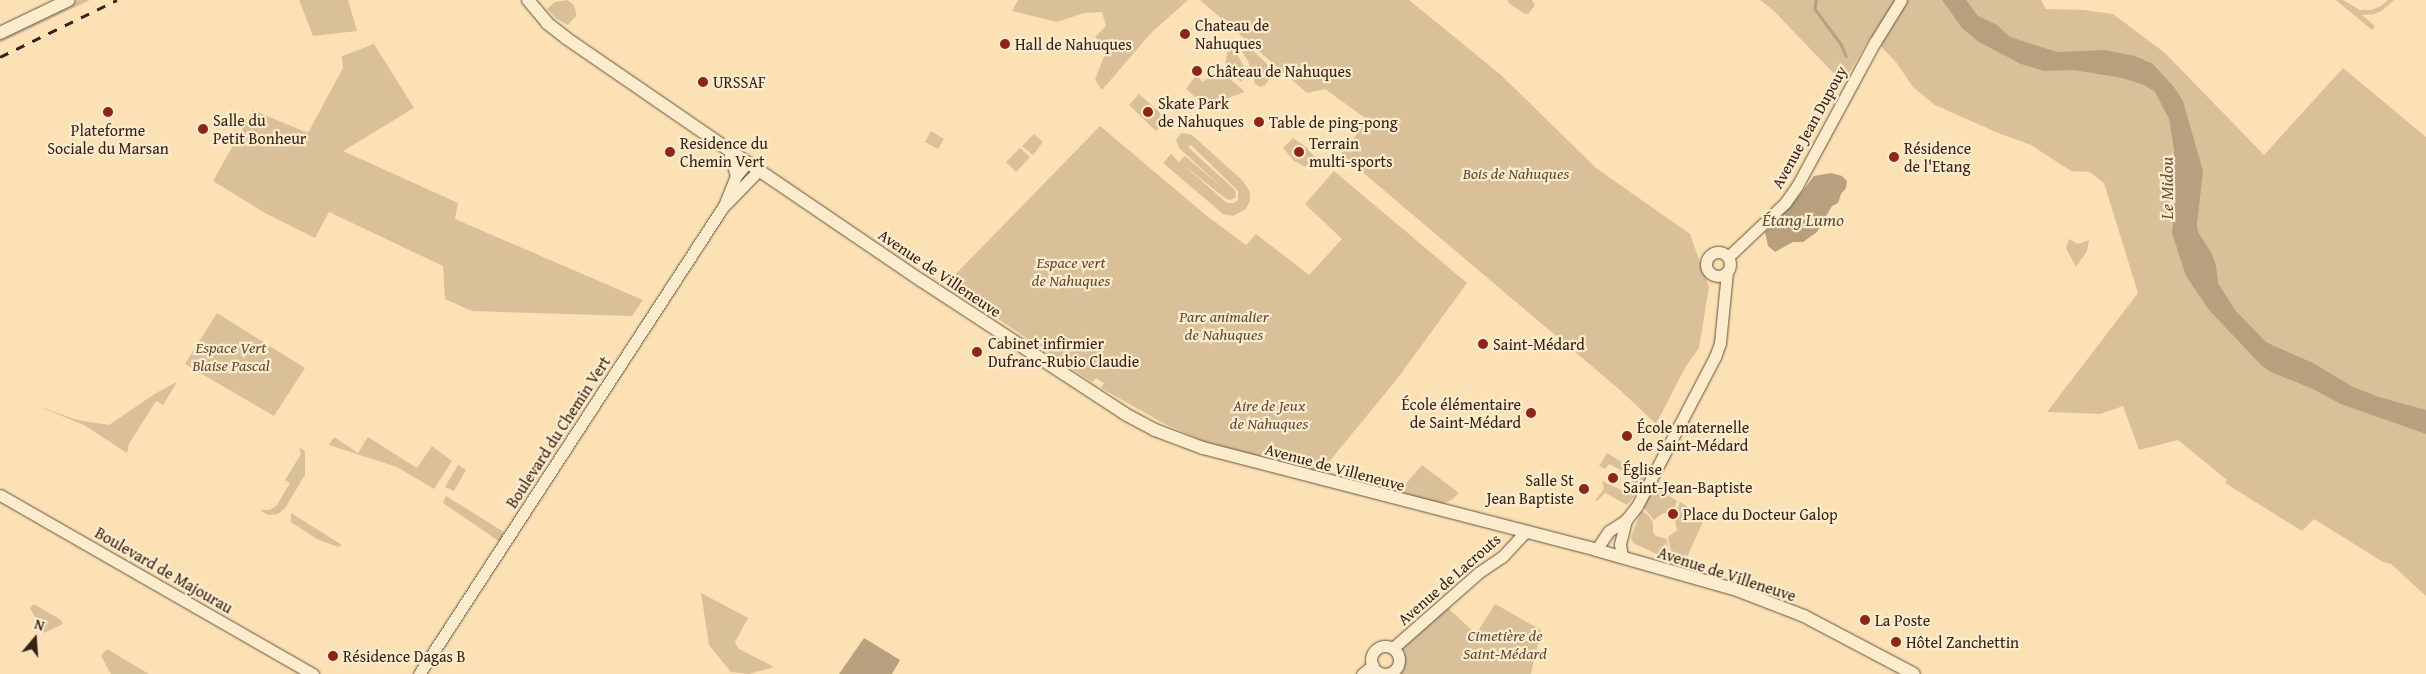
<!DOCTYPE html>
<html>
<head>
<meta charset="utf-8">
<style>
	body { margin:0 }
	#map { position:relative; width:2426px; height:674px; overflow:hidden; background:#fbe1b4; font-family:"Gentium Book Plus",serif }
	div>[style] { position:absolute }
	.green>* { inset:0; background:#dac099 }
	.water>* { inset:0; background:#b8a07e }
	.stream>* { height:2.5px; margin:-1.25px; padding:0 1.25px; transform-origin:1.25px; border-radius:1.25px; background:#b8a07e }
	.roads { filter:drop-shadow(0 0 1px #67513e) drop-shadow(0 0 1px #67513e) }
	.tertiary>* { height:11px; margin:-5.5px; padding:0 5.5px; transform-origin:5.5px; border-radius:5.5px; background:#fcecce }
	.tertiary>.ring { margin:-5.5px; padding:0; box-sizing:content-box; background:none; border:11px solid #fcecce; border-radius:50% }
	.secondary>* { height:12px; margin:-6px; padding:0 6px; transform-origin:6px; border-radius:6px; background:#fcecce }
	.rail>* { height:2.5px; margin-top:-1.25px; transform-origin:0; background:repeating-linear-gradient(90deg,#362116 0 9px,transparent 0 18px) }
	.dots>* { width:14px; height:14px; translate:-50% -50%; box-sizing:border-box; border:2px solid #fcecce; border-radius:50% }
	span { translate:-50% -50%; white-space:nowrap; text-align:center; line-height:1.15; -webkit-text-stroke:4.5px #fcecce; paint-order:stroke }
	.poi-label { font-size:16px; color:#362116 }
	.left { translate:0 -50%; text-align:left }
	.right { translate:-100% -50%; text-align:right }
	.street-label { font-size:16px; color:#362116 }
	.park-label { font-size:16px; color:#5f4937; font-style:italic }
	.water-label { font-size:18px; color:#644d3a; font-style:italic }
	.north { position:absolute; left:10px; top:614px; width:50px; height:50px; -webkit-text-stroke:4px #fcecce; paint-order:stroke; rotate:18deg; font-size:14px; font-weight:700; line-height:20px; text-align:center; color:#362116 }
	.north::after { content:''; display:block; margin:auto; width:18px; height:22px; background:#362116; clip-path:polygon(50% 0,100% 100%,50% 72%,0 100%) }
</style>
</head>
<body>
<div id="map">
	<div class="green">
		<i style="clip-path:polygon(78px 0,90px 0,0 43px,0 37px)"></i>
		<i style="clip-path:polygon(299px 0,348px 0,357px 31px,313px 36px)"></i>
		<i style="clip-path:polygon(567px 0,574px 5px,576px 12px,576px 16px,568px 25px,557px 19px,547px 9px,555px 2px)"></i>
		<i style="clip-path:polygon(1018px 0,1188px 0,1152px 32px,1102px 90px,1095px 80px,1107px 48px,1095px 37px,1106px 26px,1102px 12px,1084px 13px,1057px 22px,1012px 11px)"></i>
		<i style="clip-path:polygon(1200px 0,1409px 0,1501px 75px,1596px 168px,1690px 234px,1709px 287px,1699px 348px,1686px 366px,1656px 424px,1620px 390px,1341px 154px,1368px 120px,1325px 89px,1307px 93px)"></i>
		<i style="clip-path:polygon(1507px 0,1532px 0,1535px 5px,1529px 13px,1525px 14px,1510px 4px)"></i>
		<i style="clip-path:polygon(1760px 0,2041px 0,2046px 9px,2084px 10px,2113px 14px,2165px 53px,2264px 155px,2343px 68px,2426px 137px,2426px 596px,2391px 564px,2383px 562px,2314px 519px,2302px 531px,2225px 483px,2227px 480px,2178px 440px,2139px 450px,2123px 406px,2100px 414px,2047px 412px,2138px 293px,2104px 183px,2090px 172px,2071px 171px,2031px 145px,1998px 133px,1935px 105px,1913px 87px,1896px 62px,1871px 36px,1843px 83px,1774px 11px)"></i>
		<i style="clip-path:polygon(2336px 0,2343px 0,2360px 10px,2371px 10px,2381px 6px,2388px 0,2394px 0,2383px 10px,2375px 14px,2362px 15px,2375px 26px,2372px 30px)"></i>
		<i style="clip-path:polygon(1240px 38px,1275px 72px,1265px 85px,1260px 87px,1255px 84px,1248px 61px,1236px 43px)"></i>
		<i style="clip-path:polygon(374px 44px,414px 108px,343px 151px,458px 203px,455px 219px,643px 300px,632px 316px,472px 311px,445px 299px,443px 266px,329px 212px,315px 238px,265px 213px,213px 181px,253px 110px,308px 133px,343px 68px,342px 56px)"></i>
		<i style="clip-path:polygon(1233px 47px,1248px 74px,1241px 82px,1225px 67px,1227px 53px)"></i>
		<i style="clip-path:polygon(1222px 72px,1245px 92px,1222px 100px,1205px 100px,1195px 97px,1186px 89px,1196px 75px,1203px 82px,1208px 78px)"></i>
		<i style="clip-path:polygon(1139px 94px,1167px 119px,1156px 131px,1129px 105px)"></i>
		<i style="clip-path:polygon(1100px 126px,1207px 216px,1246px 245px,1256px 234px,1309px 275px,1342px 239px,1305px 204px,1334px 171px,1467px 283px,1397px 379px,1320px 473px,1203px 441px,1163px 423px,1101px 388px,1104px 383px,1096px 378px,1092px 382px,946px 284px)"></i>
		<i style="clip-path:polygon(931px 131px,944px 139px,938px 149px,925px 142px)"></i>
		<i style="clip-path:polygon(evenodd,1182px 133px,1192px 135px,1243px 181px,1250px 192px,1250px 201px,1246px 209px,1233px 216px,1223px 214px,1163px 163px,1171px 154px,1179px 162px,1185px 156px,1223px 188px,1179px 148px,1176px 139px,1182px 133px,1191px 145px,1238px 191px,1238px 200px,1234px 203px,1227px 203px,1181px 163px,1226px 199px,1231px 200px,1236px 197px,1235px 190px,1189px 148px,1189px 146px,1191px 145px)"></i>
		<i style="clip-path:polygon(1034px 134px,1043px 142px,1033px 155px,1022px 146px)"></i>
		<i style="clip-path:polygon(1293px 138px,1306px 147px,1315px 157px,1305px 167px,1294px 161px,1283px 148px)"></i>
		<i style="clip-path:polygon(1020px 148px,1030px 157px,1016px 172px,1006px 162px)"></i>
		<i style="clip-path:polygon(2069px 239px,2078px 244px,2089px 240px,2087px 251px,2076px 267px,2066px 248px)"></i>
		<i style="clip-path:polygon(217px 313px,305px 368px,274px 416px,185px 364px)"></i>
		<i style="clip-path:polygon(177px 382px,163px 405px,156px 401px,129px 444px,127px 453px,84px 425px,35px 405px,77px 420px,109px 425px,156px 393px)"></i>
		<i style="clip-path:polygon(334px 437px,358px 453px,368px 437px,417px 468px,432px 446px,452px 461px,434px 489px,397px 467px,329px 445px)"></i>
		<i style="clip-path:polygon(299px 447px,305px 451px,305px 475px,285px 508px,278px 514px,268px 515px,260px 510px,270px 510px,277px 505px,290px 483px,285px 480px,301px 454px)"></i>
		<i style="clip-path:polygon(1607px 453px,1646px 477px,1638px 492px,1627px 505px,1605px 493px,1597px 501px,1595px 500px,1604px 489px,1602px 481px,1621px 490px,1623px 486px,1631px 489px,1634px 483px,1632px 482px,1633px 479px,1628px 476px,1629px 474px,1609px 464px,1605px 469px,1599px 466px)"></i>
		<i style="clip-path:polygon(458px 465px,466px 470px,454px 491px,445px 487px)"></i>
		<i style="clip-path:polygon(1422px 465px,1459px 493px,1453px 499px,1443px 504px,1398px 493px)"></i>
		<i style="clip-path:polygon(1655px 491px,1661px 491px,1677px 501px,1672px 515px,1663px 513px,1654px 520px,1643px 507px,1651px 493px)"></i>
		<i style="clip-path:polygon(446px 496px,504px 532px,500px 542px,443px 503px)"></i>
		<i style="clip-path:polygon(1680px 502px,1705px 517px,1683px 566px,1678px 561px,1677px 563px,1669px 560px,1671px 552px,1668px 537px,1677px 530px,1674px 517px)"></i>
		<i style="clip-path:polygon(1641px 511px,1648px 515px,1653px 522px,1653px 532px,1656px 536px,1667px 539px,1669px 552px,1667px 559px,1633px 543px,1631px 537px)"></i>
		<i style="clip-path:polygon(291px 513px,342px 545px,338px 547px,317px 539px,291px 522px)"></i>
		<i style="clip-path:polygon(701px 593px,748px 618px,735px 642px,736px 645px,739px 649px,774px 667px,749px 674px,731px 672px,709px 645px)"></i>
		<i style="clip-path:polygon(34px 604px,61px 620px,63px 624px,44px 633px,30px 608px)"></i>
		<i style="clip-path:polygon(1495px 604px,1541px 630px,1531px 674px,1399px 674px,1405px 652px,1401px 649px,1447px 607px,1476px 634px)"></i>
		<i style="clip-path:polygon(107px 649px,149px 674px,111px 674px,101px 656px)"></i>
	</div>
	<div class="water">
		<i style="clip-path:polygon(1942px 0,1966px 0,1978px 16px,1997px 25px,2010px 37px,2057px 52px,2105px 50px,2135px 56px,2153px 64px,2174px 87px,2183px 101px,2203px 171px,2197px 224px,2198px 232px,2211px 252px,2216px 265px,2218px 283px,2235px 310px,2266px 342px,2274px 346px,2313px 363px,2353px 387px,2379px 397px,2426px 410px,2426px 434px,2341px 404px,2313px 389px,2271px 372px,2261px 365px,2209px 310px,2186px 276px,2172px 233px,2175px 202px,2174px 149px,2169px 119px,2155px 92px,2144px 85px,2122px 78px,2073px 70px,2044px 71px,2021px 64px,1979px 42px,1962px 28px)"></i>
		<i style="clip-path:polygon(1831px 173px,1842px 176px,1847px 181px,1846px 188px,1841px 194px,1838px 203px,1832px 206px,1817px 232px,1803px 242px,1793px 242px,1775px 252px,1768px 246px,1765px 232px,1792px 205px,1814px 176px)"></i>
		<i style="clip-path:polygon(864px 638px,900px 660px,892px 674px,839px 674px)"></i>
	</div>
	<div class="stream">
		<i style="left:1816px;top:0;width:9px;rotate:96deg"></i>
		<i style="left:1815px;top:9px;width:44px;rotate:53.4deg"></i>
		<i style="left:1841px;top:44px;width:13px;rotate:67deg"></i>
	</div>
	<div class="roads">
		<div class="tertiary">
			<i style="left:729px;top:150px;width:27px;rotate:75deg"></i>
			<i style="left:725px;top:203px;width:29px;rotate:-68deg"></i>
			<i style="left:736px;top:176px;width:17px;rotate:-50deg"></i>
			<i class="ring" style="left:1706px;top:252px;width:13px;height:13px"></i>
			<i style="left:1728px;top:257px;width:79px;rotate:-43.5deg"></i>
			<i style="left:1785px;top:203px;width:21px;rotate:-55deg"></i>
			<i style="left:1797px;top:186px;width:164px;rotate:-61.6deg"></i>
			<i style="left:1875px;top:42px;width:49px;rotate:-58.2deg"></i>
			<i style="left:0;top:495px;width:361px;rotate:29.8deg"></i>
			<i style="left:1596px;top:550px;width:23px;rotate:-56deg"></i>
			<i style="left:1609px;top:531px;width:20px;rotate:-33deg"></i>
			<i style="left:1626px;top:520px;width:18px;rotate:-52deg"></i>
			<i style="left:1637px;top:506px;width:168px;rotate:-62.4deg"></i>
			<i style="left:1715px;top:357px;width:15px;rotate:-70deg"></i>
			<i style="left:1720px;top:343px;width:71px;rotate:-84.4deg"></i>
			<i style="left:1622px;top:557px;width:13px;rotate:-99deg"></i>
			<i style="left:1620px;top:544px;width:25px;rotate:-76deg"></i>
			<i class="ring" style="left:1371px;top:646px;width:17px;height:17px"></i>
			<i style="left:1393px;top:648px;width:113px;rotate:-41.4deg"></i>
			<i style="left:1478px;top:573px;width:29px;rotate:-34deg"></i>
			<i style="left:1502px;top:557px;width:33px;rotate:-47deg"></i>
			<i style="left:419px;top:674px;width:557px;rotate:-56.94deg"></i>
			<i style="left:723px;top:207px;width:50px;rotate:-45.8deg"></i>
			<i style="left:1362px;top:674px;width:14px;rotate:-39deg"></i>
		</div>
		<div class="secondary">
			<i style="left:528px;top:0;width:30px;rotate:50deg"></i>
			<i style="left:547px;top:23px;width:24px;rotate:38deg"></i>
			<i style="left:566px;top:38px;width:198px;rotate:34.5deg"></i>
			<i style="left:729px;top:150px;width:233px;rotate:34.2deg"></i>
			<i style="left:922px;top:281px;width:243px;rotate:33.2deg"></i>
			<i style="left:1125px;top:414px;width:34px;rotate:28deg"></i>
			<i style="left:1155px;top:430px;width:51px;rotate:20.6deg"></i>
			<i style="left:1203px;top:448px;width:406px;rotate:14.5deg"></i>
			<i style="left:1596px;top:550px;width:143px;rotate:15.8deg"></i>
			<i style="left:1734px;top:589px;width:75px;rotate:21.1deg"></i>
			<i style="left:1804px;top:616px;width:124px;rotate:27.8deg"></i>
			<i style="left:0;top:33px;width:76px;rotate:-25.6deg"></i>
		</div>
	</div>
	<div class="rail">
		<i style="left:0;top:57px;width:130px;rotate:-26deg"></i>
	</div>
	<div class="dots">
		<i style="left:1185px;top:34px;background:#8f2418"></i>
		<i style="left:1005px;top:44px;background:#8f2418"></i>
		<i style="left:1197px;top:71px;background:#8f2418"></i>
		<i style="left:703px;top:82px;background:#8f2418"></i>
		<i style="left:108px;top:112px;background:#8f2418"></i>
		<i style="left:1148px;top:112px;background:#8f2418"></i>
		<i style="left:1259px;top:122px;background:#8f2418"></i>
		<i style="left:203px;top:129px;background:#8f2418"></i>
		<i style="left:670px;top:152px;background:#8f2418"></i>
		<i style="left:1299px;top:152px;background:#8f2418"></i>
		<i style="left:1894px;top:157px;background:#8f2418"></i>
		<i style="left:1483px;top:344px;background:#8f2418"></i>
		<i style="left:977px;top:352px;background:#8f2418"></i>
		<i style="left:1531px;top:413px;background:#8f2418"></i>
		<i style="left:1627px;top:436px;background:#8f2418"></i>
		<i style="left:1613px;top:478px;background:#8f2418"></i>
		<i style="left:1584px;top:489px;background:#8f2418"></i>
		<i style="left:1673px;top:514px;background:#8f2418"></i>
		<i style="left:1865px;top:620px;background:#8f2418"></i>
		<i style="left:1896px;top:642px;background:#8f2418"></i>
		<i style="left:333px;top:656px;background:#8f2418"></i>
	</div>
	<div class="poi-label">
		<span class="left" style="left:1195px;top:34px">Chateau de<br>Nahuques</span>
		<span class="left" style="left:1015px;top:44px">Hall de Nahuques</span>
		<span class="left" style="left:1207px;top:71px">Château de Nahuques</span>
		<span class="left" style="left:713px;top:82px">URSSAF</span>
		<span class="left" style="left:1158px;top:112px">Skate Park<br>de Nahuques</span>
		<span class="left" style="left:213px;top:129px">Salle du<br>Petit Bonheur</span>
		<span class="left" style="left:1269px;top:122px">Table de ping-pong</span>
		<span style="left:108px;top:139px">Plateforme<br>Sociale du Marsan</span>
		<span class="left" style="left:680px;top:152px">Residence du<br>Chemin Vert</span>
		<span class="left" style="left:1309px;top:152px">Terrain<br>multi-sports</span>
		<span class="left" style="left:1904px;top:157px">Résidence<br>de l'Etang</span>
		<span class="left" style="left:988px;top:352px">Cabinet infirmier<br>Dufranc-Rubio Claudie</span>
		<span class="left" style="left:1493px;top:344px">Saint-Médard</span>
		<span class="right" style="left:1521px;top:413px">École élémentaire<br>de Saint-Médard</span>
		<span class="left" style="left:1637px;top:436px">École maternelle<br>de Saint-Médard</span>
		<span class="left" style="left:1623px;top:478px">Église<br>Saint-Jean-Baptiste</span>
		<span class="right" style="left:1574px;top:489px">Salle St<br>Jean Baptiste</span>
		<span class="left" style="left:1683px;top:514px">Place du Docteur Galop</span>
		<span class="left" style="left:1875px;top:620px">La Poste</span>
		<span class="left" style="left:1906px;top:642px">Hôtel Zanchettin</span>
		<span class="left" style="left:343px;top:656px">Résidence Dagas B</span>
	</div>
	<div class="street-label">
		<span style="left:1809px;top:127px;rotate:-61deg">Avenue Jean Dupouy</span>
		<span style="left:940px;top:273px;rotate:34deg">Avenue de Villeneuve</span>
		<span style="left:558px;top:432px;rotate:-57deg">Boulevard du Chemin Vert</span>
		<span style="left:1335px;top:467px;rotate:15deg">Avenue de Villeneuve</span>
		<span style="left:164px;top:570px;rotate:30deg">Boulevard de Majourau</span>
		<span style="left:1727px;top:574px;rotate:18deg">Avenue de Villeneuve</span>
		<span style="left:1449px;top:579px;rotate:-41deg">Avenue de Lacrouts</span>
	</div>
	<div class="park-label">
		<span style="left:1516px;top:173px">Bois de Nahuques</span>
		<span style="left:1071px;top:271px">Espace vert<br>de Nahuques</span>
		<span style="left:1224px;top:325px">Parc animalier<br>de Nahuques</span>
		<span style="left:231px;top:356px">Espace Vert<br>Blaise Pascal</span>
		<span style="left:1269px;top:414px">Aire de Jeux<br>de Nahuques</span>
		<span style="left:1505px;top:644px">Cimetière de<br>Saint-Médard</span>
	</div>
	<div class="water-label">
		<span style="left:2167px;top:188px;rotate:-90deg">Le Midou</span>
		<span style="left:1803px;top:220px">Étang Lumo</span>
	</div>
	<div class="north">N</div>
</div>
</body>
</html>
